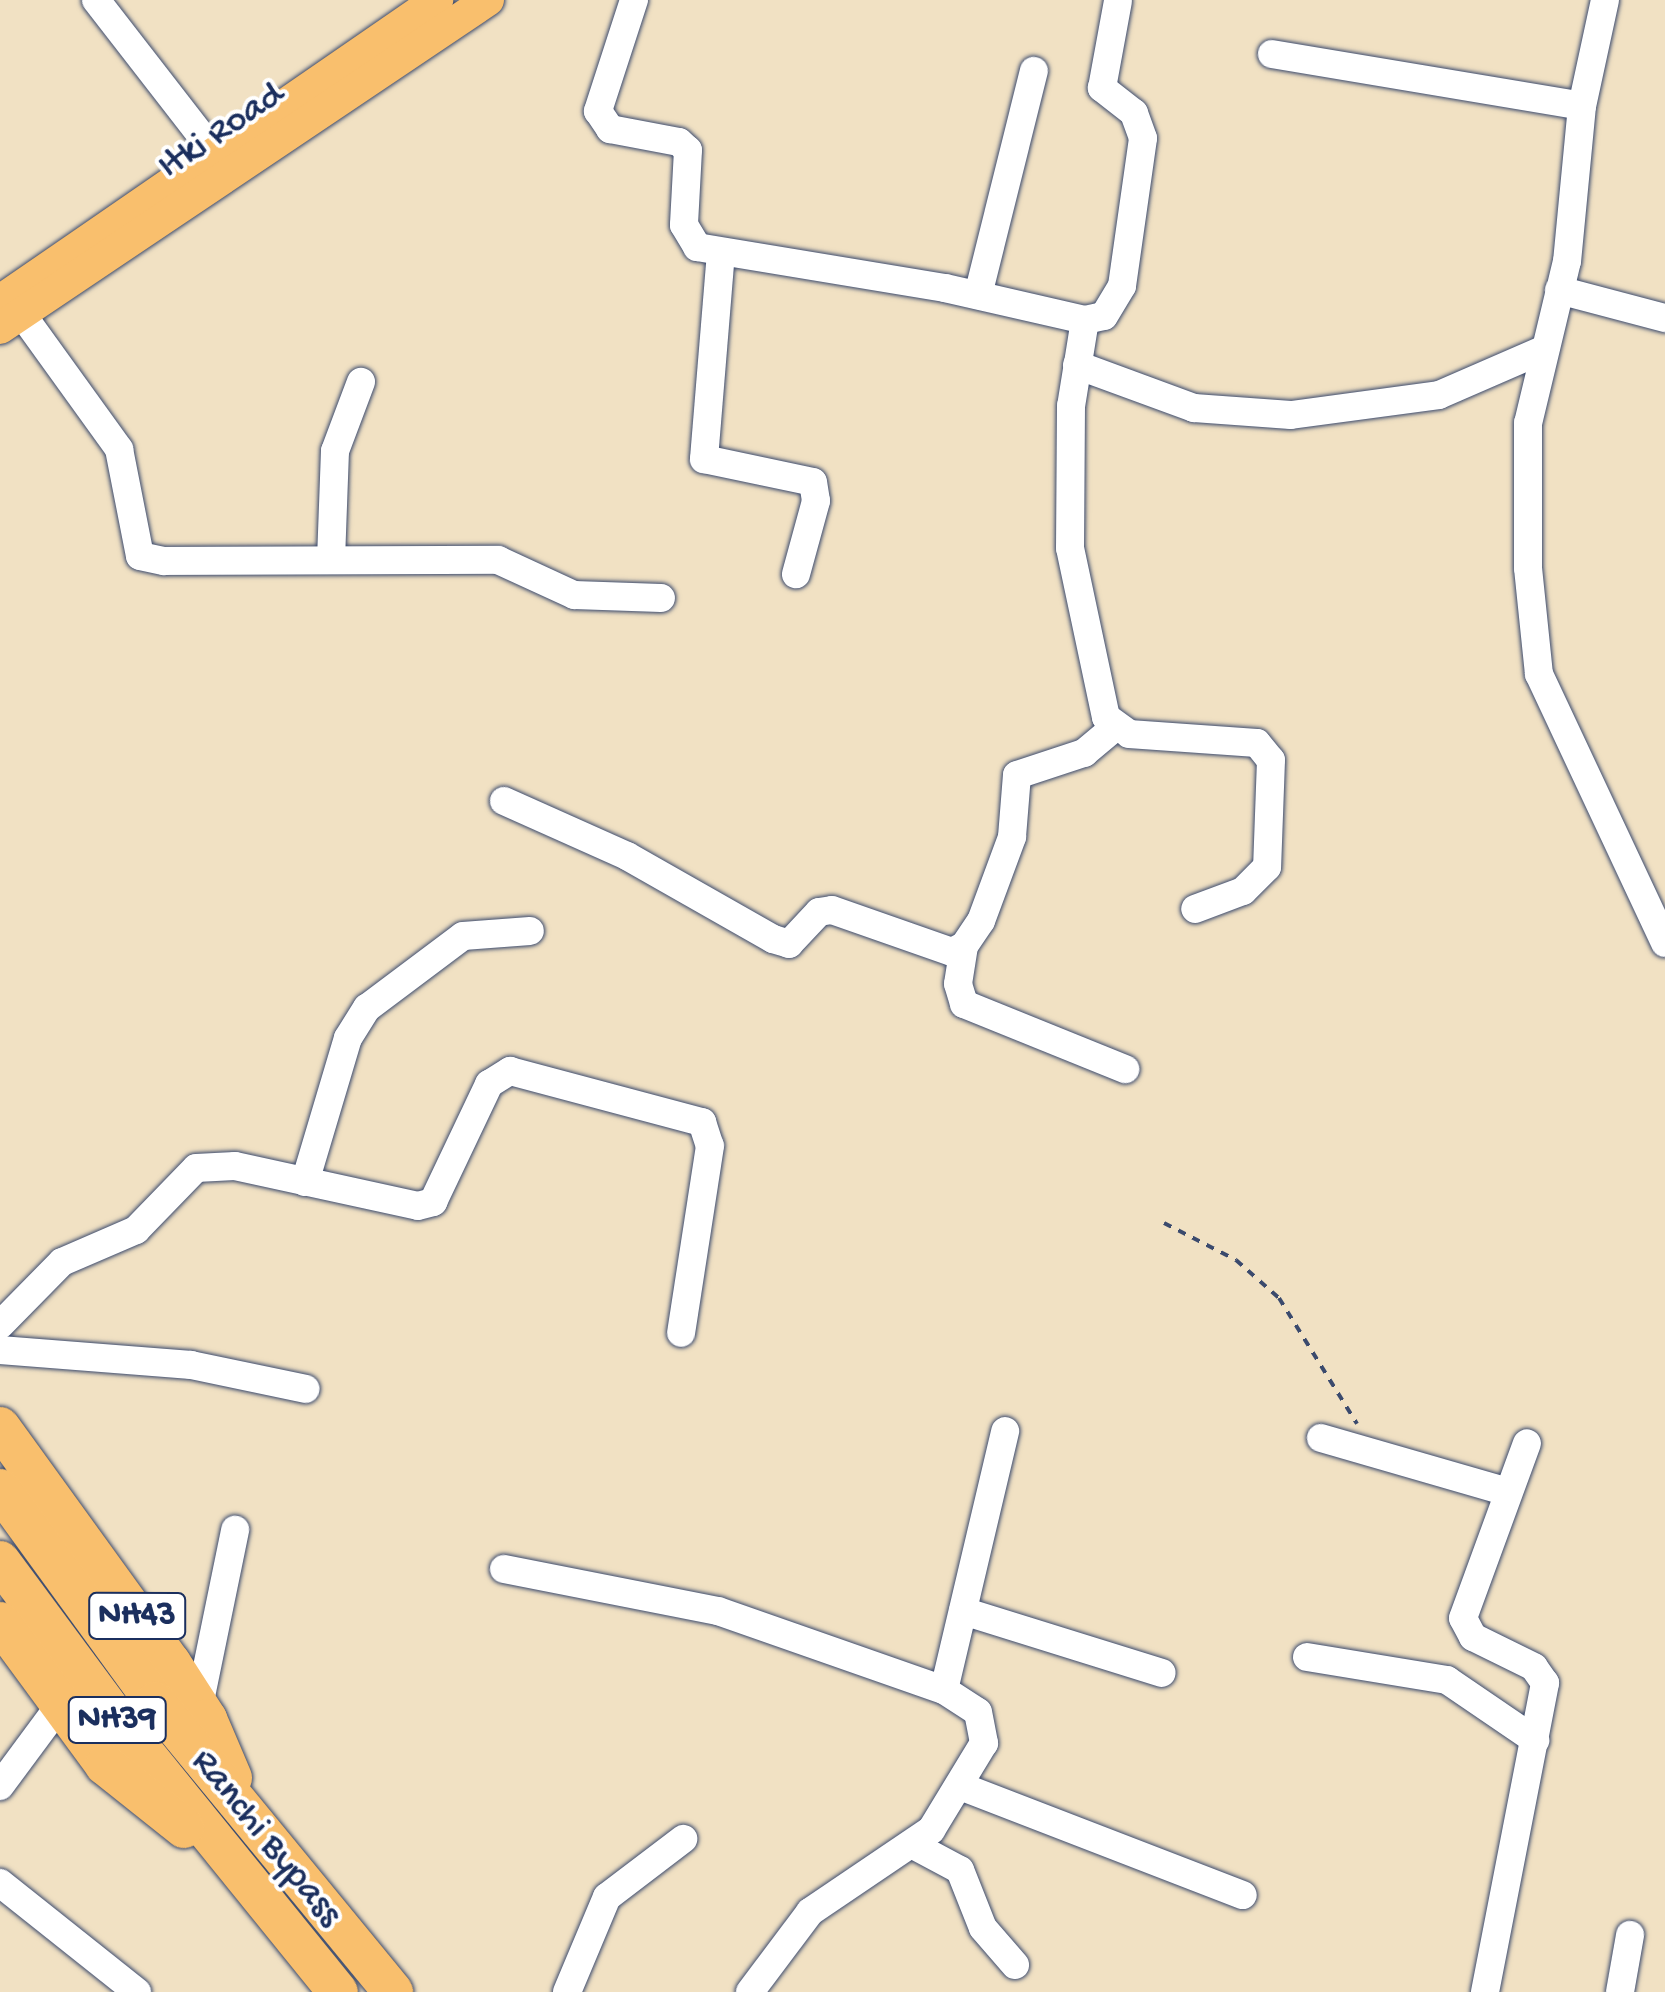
<!DOCTYPE html>
<html>
<head>
<meta charset="utf-8">
<style>
	body { margin:0 }
	#map { position:relative; width:1665px; height:1992px; overflow:hidden; background:#f1e1c3; font-family:"Gochi Hand",sans-serif }
	div>[style] { position:absolute }
	.path>* { height:4px; margin-top:-2px; transform-origin:0; background:repeating-linear-gradient(90deg,#3b4a6d 0 8px,transparent 0 16px) }
	.roads { filter:drop-shadow(0 0 2px #3b4a6d) drop-shadow(0 0 2px #3b4a6d) }
	.minor>* { height:28px; margin:-14px; padding:0 14px; transform-origin:14px; border-radius:14px; background:#fff }
	.major>* { height:32px; margin:-16px; padding:0 16px; transform-origin:16px; border-radius:16px; background:#f9bf6d }
	.highway>* { height:40px; margin:-20px; padding:0 20px; transform-origin:20px; border-radius:20px; background:#f9bf6d }
	span { translate:-50% -50%; white-space:nowrap; text-align:center; line-height:1.15; -webkit-text-stroke:8px #fff; paint-order:stroke }
	.shield-label span { padding:2px 8px; background:#fff; border:2px solid; border-radius:8px; -webkit-text-stroke-width:0 }
	.shield-label { font-size:35px; color:#1b2f5e; font-weight:700 }
	.street-label { font-size:38px; color:#1b2f5e }
</style>
</head>
<body>
<div id="map">
	<div class="path">
		<i style="left:1164px;top:1223px;width:81px;rotate:27.2deg"></i>
		<i style="left:1236px;top:1260px;width:57px;rotate:41.5deg"></i>
		<i style="left:1279px;top:1298px;width:148px;rotate:58.2deg"></i>
	</div>
	<div class="roads">
		<div class="minor">
			<i style="left:96px;top:0;width:191px;rotate:52.2deg"></i>
			<i style="left:634px;top:0;width:117px;rotate:108deg"></i>
			<i style="left:598px;top:111px;width:22px;rotate:56deg"></i>
			<i style="left:610px;top:129px;width:70px;rotate:10.7deg"></i>
			<i style="left:679px;top:142px;width:12px;rotate:42deg"></i>
			<i style="left:688px;top:150px;width:75px;rotate:93.1deg"></i>
			<i style="left:684px;top:225px;width:26px;rotate:59deg"></i>
			<i style="left:697px;top:247px;width:251px;rotate:9.4deg"></i>
			<i style="left:945px;top:288px;width:144px;rotate:12.9deg"></i>
			<i style="left:1085px;top:320px;width:19px;rotate:-12deg"></i>
			<i style="left:1104px;top:316px;width:35px;rotate:-59deg"></i>
			<i style="left:1122px;top:286px;width:149px;rotate:-81.9deg"></i>
			<i style="left:1143px;top:138px;width:27px;rotate:-110deg"></i>
			<i style="left:1134px;top:113px;width:41px;rotate:-142deg"></i>
			<i style="left:1102px;top:88px;width:88px;rotate:-79.6deg"></i>
			<i style="left:1605px;top:0;width:108px;rotate:102.2deg"></i>
			<i style="left:1582px;top:106px;width:156px;rotate:95.5deg"></i>
			<i style="left:1567px;top:261px;width:167px;rotate:103.5deg"></i>
			<i style="left:1528px;top:423px;width:145px;rotate:90deg"></i>
			<i style="left:1528px;top:568px;width:107px;rotate:84.1deg"></i>
			<i style="left:1539px;top:674px;width:297px;rotate:64.9deg"></i>
			<i style="left:1272px;top:54px;width:314px;rotate:9.5deg"></i>
			<i style="left:721px;top:252px;width:208px;rotate:94.7deg"></i>
			<i style="left:704px;top:459px;width:111px;rotate:11.9deg"></i>
			<i style="left:813px;top:482px;width:19px;rotate:81deg"></i>
			<i style="left:816px;top:501px;width:76px;rotate:105.3deg"></i>
			<i style="left:1559px;top:290px;width:110px;rotate:14.8deg"></i>
			<i style="left:978px;top:295px;width:231px;rotate:-76deg"></i>
			<i style="left:21px;top:313px;width:168px;rotate:54.2deg"></i>
			<i style="left:119px;top:449px;width:109px;rotate:78.9deg"></i>
			<i style="left:140px;top:556px;width:25px;rotate:12deg"></i>
			<i style="left:164px;top:561px;width:334px;rotate:-0.2deg"></i>
			<i style="left:498px;top:560px;width:84px;rotate:24.7deg"></i>
			<i style="left:574px;top:595px;width:87px;rotate:2deg"></i>
			<i style="left:1085px;top:320px;width:87px;rotate:99.2deg"></i>
			<i style="left:1071px;top:406px;width:142px;rotate:90.4deg"></i>
			<i style="left:1070px;top:548px;width:173px;rotate:78deg"></i>
			<i style="left:1106px;top:717px;width:29px;rotate:36deg"></i>
			<i style="left:1129px;top:734px;width:128px;rotate:4deg"></i>
			<i style="left:1257px;top:743px;width:22px;rotate:51deg"></i>
			<i style="left:1271px;top:760px;width:107px;rotate:92.1deg"></i>
			<i style="left:1267px;top:867px;width:34px;rotate:135deg"></i>
			<i style="left:1243px;top:891px;width:51px;rotate:159.4deg"></i>
			<i style="left:1077px;top:365px;width:125px;rotate:20.2deg"></i>
			<i style="left:1194px;top:408px;width:97px;rotate:4.1deg"></i>
			<i style="left:1291px;top:415px;width:149px;rotate:-7.7deg"></i>
			<i style="left:1439px;top:395px;width:116px;rotate:-23.5deg"></i>
			<i style="left:331px;top:560px;width:109px;rotate:-87.9deg"></i>
			<i style="left:335px;top:451px;width:74px;rotate:-69.4deg"></i>
			<i style="left:504px;top:801px;width:135px;rotate:24.1deg"></i>
			<i style="left:627px;top:856px;width:168px;rotate:29.6deg"></i>
			<i style="left:773px;top:939px;width:17px;rotate:17deg"></i>
			<i style="left:789px;top:944px;width:44px;rotate:-46.8deg"></i>
			<i style="left:819px;top:912px;width:13px;rotate:-9deg"></i>
			<i style="left:832px;top:910px;width:127px;rotate:19.3deg"></i>
			<i style="left:952px;top:952px;width:13px;rotate:-27deg"></i>
			<i style="left:964px;top:946px;width:30px;rotate:-56deg"></i>
			<i style="left:981px;top:921px;width:90px;rotate:-69.7deg"></i>
			<i style="left:1012px;top:837px;width:62px;rotate:-85.4deg"></i>
			<i style="left:1017px;top:775px;width:71px;rotate:-18.2deg"></i>
			<i style="left:1084px;top:753px;width:39px;rotate:-40deg"></i>
			<i style="left:964px;top:946px;width:38px;rotate:99deg"></i>
			<i style="left:958px;top:984px;width:21px;rotate:73deg"></i>
			<i style="left:964px;top:1004px;width:174px;rotate:22deg"></i>
			<i style="left:305px;top:1182px;width:150px;rotate:-73.4deg"></i>
			<i style="left:348px;top:1038px;width:36px;rotate:-58deg"></i>
			<i style="left:367px;top:1008px;width:120px;rotate:-36.9deg"></i>
			<i style="left:463px;top:936px;width:67px;rotate:-4.3deg"></i>
			<i style="left:0;top:1325px;width:88px;rotate:-45.5deg"></i>
			<i style="left:62px;top:1262px;width:81px;rotate:-23.4deg"></i>
			<i style="left:136px;top:1230px;width:86px;rotate:-45.9deg"></i>
			<i style="left:196px;top:1168px;width:39px;rotate:-3deg"></i>
			<i style="left:235px;top:1166px;width:187px;rotate:12.3deg"></i>
			<i style="left:418px;top:1206px;width:16px;rotate:-15deg"></i>
			<i style="left:433px;top:1202px;width:131px;rotate:-64.6deg"></i>
			<i style="left:489px;top:1084px;width:25px;rotate:-32deg"></i>
			<i style="left:510px;top:1071px;width:199px;rotate:14.9deg"></i>
			<i style="left:702px;top:1122px;width:25px;rotate:72deg"></i>
			<i style="left:710px;top:1146px;width:189px;rotate:98.8deg"></i>
			<i style="left:0;top:1350px;width:192px;rotate:4.5deg"></i>
			<i style="left:191px;top:1365px;width:117px;rotate:11.8deg"></i>
			<i style="left:1321px;top:1438px;width:195px;rotate:16.1deg"></i>
			<i style="left:504px;top:1569px;width:218px;rotate:11.1deg"></i>
			<i style="left:718px;top:1611px;width:239px;rotate:19.3deg"></i>
			<i style="left:944px;top:1690px;width:40px;rotate:32.9deg"></i>
			<i style="left:978px;top:1712px;width:32px;rotate:79deg"></i>
			<i style="left:984px;top:1743px;width:102px;rotate:121.3deg"></i>
			<i style="left:931px;top:1830px;width:146px;rotate:145.9deg"></i>
			<i style="left:810px;top:1912px;width:100px;rotate:126.9deg"></i>
			<i style="left:963px;top:1611px;width:208px;rotate:17.3deg"></i>
			<i style="left:1307px;top:1657px;width:142px;rotate:9.3deg"></i>
			<i style="left:1447px;top:1680px;width:107px;rotate:34.3deg"></i>
			<i style="left:944px;top:1690px;width:266px;rotate:-76.7deg"></i>
			<i style="left:199px;top:1706px;width:180px;rotate:-78.4deg"></i>
			<i style="left:0;top:1786px;width:101px;rotate:-53.5deg"></i>
			<i style="left:960px;top:1786px;width:303px;rotate:21.1deg"></i>
			<i style="left:915px;top:1846px;width:51px;rotate:28.1deg"></i>
			<i style="left:960px;top:1870px;width:62px;rotate:68.4deg"></i>
			<i style="left:983px;top:1928px;width:49px;rotate:49.1deg"></i>
			<i style="left:0;top:1883px;width:175px;rotate:38.5deg"></i>
			<i style="left:567px;top:1992px;width:103px;rotate:-67.2deg"></i>
			<i style="left:607px;top:1897px;width:96px;rotate:-37.3deg"></i>
			<i style="left:1485px;top:1992px;width:315px;rotate:-79deg"></i>
			<i style="left:1545px;top:1683px;width:19px;rotate:-125deg"></i>
			<i style="left:1534px;top:1667px;width:68px;rotate:-153.8deg"></i>
			<i style="left:1473px;top:1637px;width:21px;rotate:-118deg"></i>
			<i style="left:1463px;top:1618px;width:186px;rotate:-69.9deg"></i>
			<i style="left:1620px;top:1992px;width:58px;rotate:-80deg"></i>
		</div>
		<div class="major">
			<i style="left:0;top:301px;width:531px;rotate:-34.56deg"></i>
			<i style="left:0;top:328px;width:588px;rotate:-33.91deg"></i>
		</div>
		<div class="highway">
			<i style="left:0;top:1427px;width:291px;rotate:54.1deg"></i>
			<i style="left:171px;top:1663px;width:67px;rotate:57.3deg"></i>
			<i style="left:207px;top:1719px;width:64px;rotate:67deg"></i>
			<i style="left:0;top:1489px;width:263px;rotate:54deg"></i>
			<i style="left:155px;top:1702px;width:375px;rotate:50.6deg"></i>
			<i style="left:0;top:1561px;width:202px;rotate:53.5deg"></i>
			<i style="left:120px;top:1723px;width:346px;rotate:51deg"></i>
			<i style="left:0;top:1622px;width:177px;rotate:53.7deg"></i>
			<i style="left:105px;top:1765px;width:101px;rotate:38.6deg"></i>
		</div>
	</div>
	<div class="shield-label">
		<span style="left:137px;top:1616px">NH43</span>
		<span style="left:117px;top:1720px">NH39</span>
	</div>
	<div class="street-label">
		<span style="left:222px;top:132px;rotate:-34deg">Itki Road</span>
		<span style="left:265px;top:1839px;rotate:51deg">Ranchi Bypass</span>
	</div>
</div>
</body>
</html>
